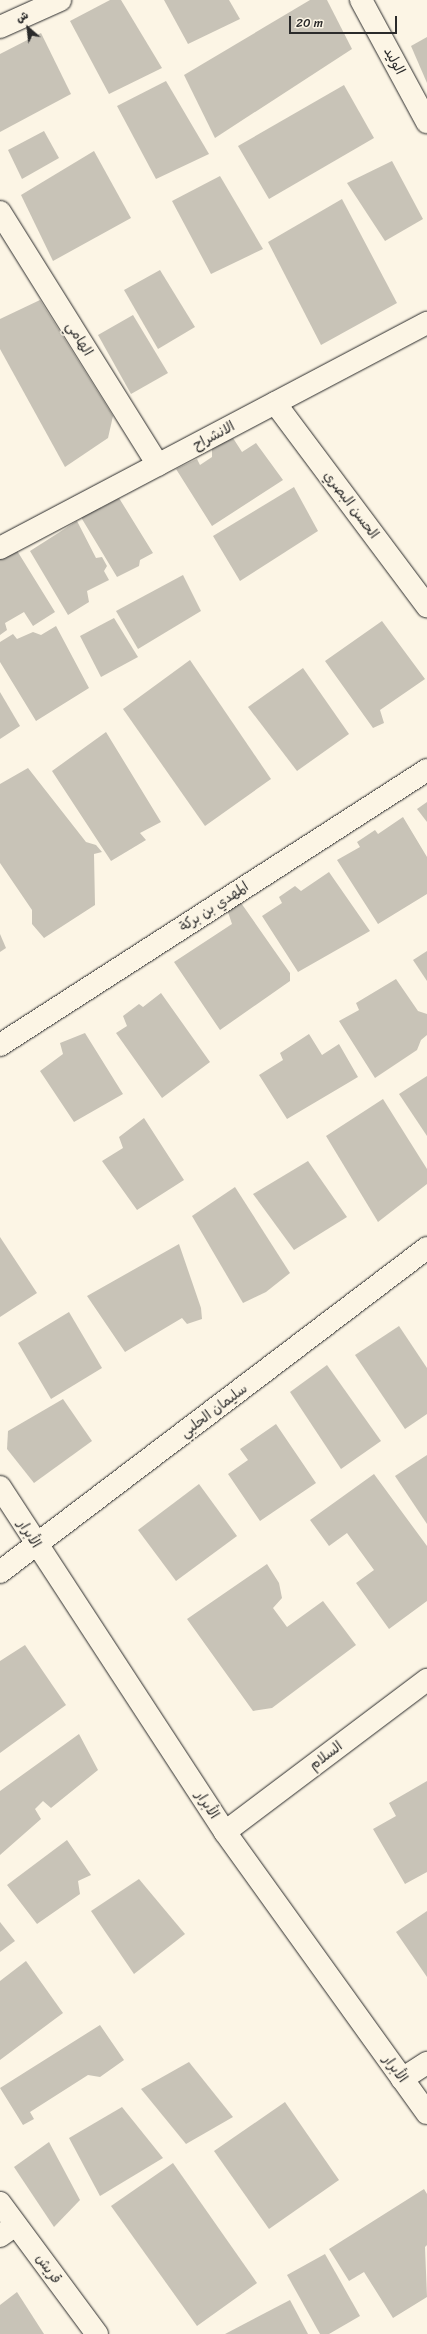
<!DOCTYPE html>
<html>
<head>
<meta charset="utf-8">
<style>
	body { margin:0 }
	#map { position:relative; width:427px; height:2334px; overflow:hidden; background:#fcf5e5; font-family:Sriracha,"Playpen Sans Arabic",sans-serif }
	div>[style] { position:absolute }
	.building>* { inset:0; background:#c8c3b7 }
	.roads { filter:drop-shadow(0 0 1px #2b2b2b) drop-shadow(0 0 1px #2b2b2b) }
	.minor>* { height:22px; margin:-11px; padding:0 11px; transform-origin:11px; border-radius:11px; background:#fcf5e5 }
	span { translate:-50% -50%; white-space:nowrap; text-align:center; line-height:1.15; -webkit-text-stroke:3px #fcf5e5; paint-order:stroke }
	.street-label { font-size:14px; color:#2b2b2b }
	.north { position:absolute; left:8px; top:8px; width:40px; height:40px; -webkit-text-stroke:3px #fcf5e5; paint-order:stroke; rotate:332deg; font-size:11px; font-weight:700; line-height:16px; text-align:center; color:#2b2b2b }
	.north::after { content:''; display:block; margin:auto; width:14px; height:18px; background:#2b2b2b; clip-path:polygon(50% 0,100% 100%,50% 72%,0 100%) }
	.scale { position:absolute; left:289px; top:16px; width:108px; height:18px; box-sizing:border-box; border:2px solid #2b2b2b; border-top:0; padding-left:5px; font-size:12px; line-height:14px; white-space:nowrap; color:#2b2b2b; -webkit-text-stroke:3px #fcf5e5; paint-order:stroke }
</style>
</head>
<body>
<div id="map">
	<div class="building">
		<i style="clip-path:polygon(110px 0,121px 0,162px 68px,109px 94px,70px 21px)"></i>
		<i style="clip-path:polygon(164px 0,229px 0,240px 19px,188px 44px)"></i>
		<i style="clip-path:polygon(310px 0,327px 0,352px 49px,215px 138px,184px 75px)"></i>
		<i style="clip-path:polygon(41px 33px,71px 94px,0 132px,0 54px)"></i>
		<i style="clip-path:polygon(427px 37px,427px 83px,411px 46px)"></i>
		<i style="clip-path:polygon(166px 81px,209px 154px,156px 179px,117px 106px)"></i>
		<i style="clip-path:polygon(344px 85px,374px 138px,269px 199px,238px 146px)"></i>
		<i style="clip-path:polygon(44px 131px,59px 158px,22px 179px,8px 150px)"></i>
		<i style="clip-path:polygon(94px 151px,131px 218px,53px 261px,21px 195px)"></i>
		<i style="clip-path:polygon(392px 161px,423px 219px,385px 241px,347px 183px)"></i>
		<i style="clip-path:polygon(220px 176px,263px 249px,211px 274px,172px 201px)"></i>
		<i style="clip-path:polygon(342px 199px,397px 303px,321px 345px,268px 242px)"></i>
		<i style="clip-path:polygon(160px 270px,195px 327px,158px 349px,124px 290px)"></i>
		<i style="clip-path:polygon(40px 300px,113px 416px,108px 438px,65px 467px,0 349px,0 319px)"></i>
		<i style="clip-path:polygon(133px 315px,168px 373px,131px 394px,98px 335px)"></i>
		<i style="clip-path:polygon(233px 438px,242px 452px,256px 443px,283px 480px,212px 526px,176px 469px,197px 459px,200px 465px,212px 457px,212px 448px)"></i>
		<i style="clip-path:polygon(294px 487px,318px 531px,240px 581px,213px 536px)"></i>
		<i style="clip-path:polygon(119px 498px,153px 553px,140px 560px,139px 566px,117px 577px,79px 514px,100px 502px,101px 508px)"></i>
		<i style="clip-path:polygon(77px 521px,96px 558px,102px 557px,107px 566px,104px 571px,109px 580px,87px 591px,89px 602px,68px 615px,30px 551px)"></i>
		<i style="clip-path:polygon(16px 549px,55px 612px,33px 626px,24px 612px,5px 623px,7px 630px,0 635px,0 557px)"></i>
		<i style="clip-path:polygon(183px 575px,201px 611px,138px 649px,116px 611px)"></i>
		<i style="clip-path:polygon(114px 618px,138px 657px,101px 677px,80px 636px)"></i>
		<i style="clip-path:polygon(382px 621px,425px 679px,380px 710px,384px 723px,373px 728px,325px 661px)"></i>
		<i style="clip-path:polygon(56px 626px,89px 688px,36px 721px,0 662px,0 642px,13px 634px,17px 639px,33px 632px,41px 635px)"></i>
		<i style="clip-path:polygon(190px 660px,271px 779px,205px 826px,123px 709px)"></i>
		<i style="clip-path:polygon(303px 668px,349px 734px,297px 771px,248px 707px)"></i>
		<i style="clip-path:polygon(0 692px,20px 726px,0 739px)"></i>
		<i style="clip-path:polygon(106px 732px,161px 822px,140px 833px,146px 840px,111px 861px,52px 771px)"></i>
		<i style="clip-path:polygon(28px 768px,86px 842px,96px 845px,102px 852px,94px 854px,95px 905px,44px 938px,32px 924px,32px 910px,0 863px,0 784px)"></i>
		<i style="clip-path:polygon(427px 802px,427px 822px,417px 809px)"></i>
		<i style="clip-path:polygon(403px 817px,427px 857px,427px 894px,378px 924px,337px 860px,360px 847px,357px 842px,375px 830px,378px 834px)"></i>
		<i style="clip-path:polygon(329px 872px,370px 931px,298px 972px,262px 916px,282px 903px,279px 897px,295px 886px,301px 891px)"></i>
		<i style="clip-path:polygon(239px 900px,290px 973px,290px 981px,220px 1030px,174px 962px,232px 924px,227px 909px)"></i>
		<i style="clip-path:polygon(0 934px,6px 948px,0 952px)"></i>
		<i style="clip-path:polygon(427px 951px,427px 981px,413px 960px)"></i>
		<i style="clip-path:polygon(396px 979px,418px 1011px,427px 1014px,427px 1035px,421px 1040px,417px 1050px,375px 1078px,339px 1021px,359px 1010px,356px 1003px)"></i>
		<i style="clip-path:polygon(161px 993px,210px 1062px,162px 1098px,116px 1033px,127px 1026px,123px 1016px,139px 1004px,143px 1007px)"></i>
		<i style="clip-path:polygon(85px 1033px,123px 1094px,74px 1122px,40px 1071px,63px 1054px,60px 1043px)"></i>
		<i style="clip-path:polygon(309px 1034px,322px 1055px,339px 1044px,358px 1077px,287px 1119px,259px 1075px,283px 1060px,280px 1053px)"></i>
		<i style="clip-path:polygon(427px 1076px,427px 1136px,399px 1094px)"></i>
		<i style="clip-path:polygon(383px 1099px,427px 1169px,427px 1184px,378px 1222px,326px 1136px)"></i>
		<i style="clip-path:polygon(144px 1118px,184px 1180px,137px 1210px,102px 1161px,123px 1148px,119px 1137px)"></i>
		<i style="clip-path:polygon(308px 1161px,347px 1217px,294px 1250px,253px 1194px)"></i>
		<i style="clip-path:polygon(235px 1187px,290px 1273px,266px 1292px,243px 1303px,192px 1216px)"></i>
		<i style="clip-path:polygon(0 1237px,37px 1293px,0 1317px)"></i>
		<i style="clip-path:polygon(179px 1244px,201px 1308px,202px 1319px,187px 1324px,182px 1318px,125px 1352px,87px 1296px)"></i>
		<i style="clip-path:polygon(69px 1312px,102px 1368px,51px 1399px,18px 1343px)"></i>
		<i style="clip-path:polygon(399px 1326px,427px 1368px,427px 1414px,405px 1429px,355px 1355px)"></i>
		<i style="clip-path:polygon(327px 1365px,381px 1441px,341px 1469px,290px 1392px)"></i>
		<i style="clip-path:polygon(63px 1399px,92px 1441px,34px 1483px,7px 1449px,8px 1431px)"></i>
		<i style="clip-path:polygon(276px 1424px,316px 1483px,260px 1521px,228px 1474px,248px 1460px,240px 1449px)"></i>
		<i style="clip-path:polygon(427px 1455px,427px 1524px,395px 1476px)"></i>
		<i style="clip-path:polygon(374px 1474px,427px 1546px,427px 1601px,389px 1629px,356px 1583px,374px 1570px,347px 1533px,329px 1546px,310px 1520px)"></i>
		<i style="clip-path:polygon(199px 1484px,237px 1536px,176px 1581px,138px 1530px)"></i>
		<i style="clip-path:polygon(267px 1564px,279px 1583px,282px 1598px,273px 1608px,287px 1627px,323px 1601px,356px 1645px,272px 1708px,253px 1711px,187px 1619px)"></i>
		<i style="clip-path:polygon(25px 1645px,66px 1705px,0 1753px,0 1661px)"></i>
		<i style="clip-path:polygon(79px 1734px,98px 1770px,51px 1808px,43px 1801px,35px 1809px,41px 1819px,0 1855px,0 1791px)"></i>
		<i style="clip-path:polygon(427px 1781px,427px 1872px,405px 1884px,373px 1829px,396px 1816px,389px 1803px)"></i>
		<i style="clip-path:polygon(67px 1840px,91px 1875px,78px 1881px,80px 1894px,37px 1924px,7px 1885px)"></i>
		<i style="clip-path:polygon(139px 1879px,185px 1934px,134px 1974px,91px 1911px)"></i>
		<i style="clip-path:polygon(427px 1911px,427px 1977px,396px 1932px)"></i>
		<i style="clip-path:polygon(0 1922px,15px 1941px,0 1952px)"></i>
		<i style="clip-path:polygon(26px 1961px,63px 2013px,0 2060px,0 1981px)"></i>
		<i style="clip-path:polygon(100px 2025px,124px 2060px,100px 2077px,88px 2075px,30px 2112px,34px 2119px,23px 2125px,0 2088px)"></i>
		<i style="clip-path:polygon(189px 2062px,233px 2117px,186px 2144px,141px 2089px)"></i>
		<i style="clip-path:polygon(285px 2102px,339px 2180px,269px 2229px,214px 2151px)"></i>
		<i style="clip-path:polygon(122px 2107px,163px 2158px,100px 2196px,69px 2138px)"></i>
		<i style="clip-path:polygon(49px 2142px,80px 2200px,54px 2227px,14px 2167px)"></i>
		<i style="clip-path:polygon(173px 2163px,257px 2283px,197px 2326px,111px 2206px)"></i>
		<i style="clip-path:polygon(424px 2189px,427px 2194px,427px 2245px,425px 2247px,427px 2297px,393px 2318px,364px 2272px,349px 2281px,329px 2249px)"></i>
		<i style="clip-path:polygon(325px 2254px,360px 2316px,329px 2334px,320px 2334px,287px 2275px)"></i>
		<i style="clip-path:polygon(17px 2292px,44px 2334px,0 2334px,0 2305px)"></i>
		<i style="clip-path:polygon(290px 2300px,308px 2334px,225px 2334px)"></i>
	</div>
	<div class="roads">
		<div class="minor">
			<i style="left:361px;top:0;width:139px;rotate:61.6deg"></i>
			<i style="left:0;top:27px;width:66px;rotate:-24.2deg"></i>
			<i style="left:0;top:212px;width:298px;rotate:58deg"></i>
			<i style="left:275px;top:403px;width:254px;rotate:53.2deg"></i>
			<i style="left:0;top:548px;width:483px;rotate:-27.8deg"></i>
			<i style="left:0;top:1045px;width:508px;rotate:-32.78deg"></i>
			<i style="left:0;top:1487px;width:412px;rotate:56.9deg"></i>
			<i style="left:225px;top:1832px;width:346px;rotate:54.3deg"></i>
			<i style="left:0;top:1572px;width:536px;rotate:-37.19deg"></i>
			<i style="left:225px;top:1832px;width:253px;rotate:-37deg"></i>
			<i style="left:402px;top:2079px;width:30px;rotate:-33deg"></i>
			<i style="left:0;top:2203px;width:163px;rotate:53.5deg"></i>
			<i style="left:0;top:2236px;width:19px;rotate:-35deg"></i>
		</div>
	</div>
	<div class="street-label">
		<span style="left:394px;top:61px;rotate:62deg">الوليد</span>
		<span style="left:79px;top:339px;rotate:58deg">الهامي</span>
		<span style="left:214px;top:436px;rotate:-28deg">الانشراح</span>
		<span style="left:351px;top:505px;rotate:53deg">الحسن البصري</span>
		<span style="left:214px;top:907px;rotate:-33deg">المهدي بن بركة</span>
		<span style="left:214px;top:1411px;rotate:-37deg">سليمان الحلبي</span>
		<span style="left:29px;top:1534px;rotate:58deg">الأبرار</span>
		<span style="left:326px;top:1756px;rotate:-37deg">السلام</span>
		<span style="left:207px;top:1805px;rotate:57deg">الأبرار</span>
		<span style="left:395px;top:2069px;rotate:54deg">الأبرار</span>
		<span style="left:48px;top:2269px;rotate:54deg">قريش</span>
	</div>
	<div class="north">ش</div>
	<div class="scale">20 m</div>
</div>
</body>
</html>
